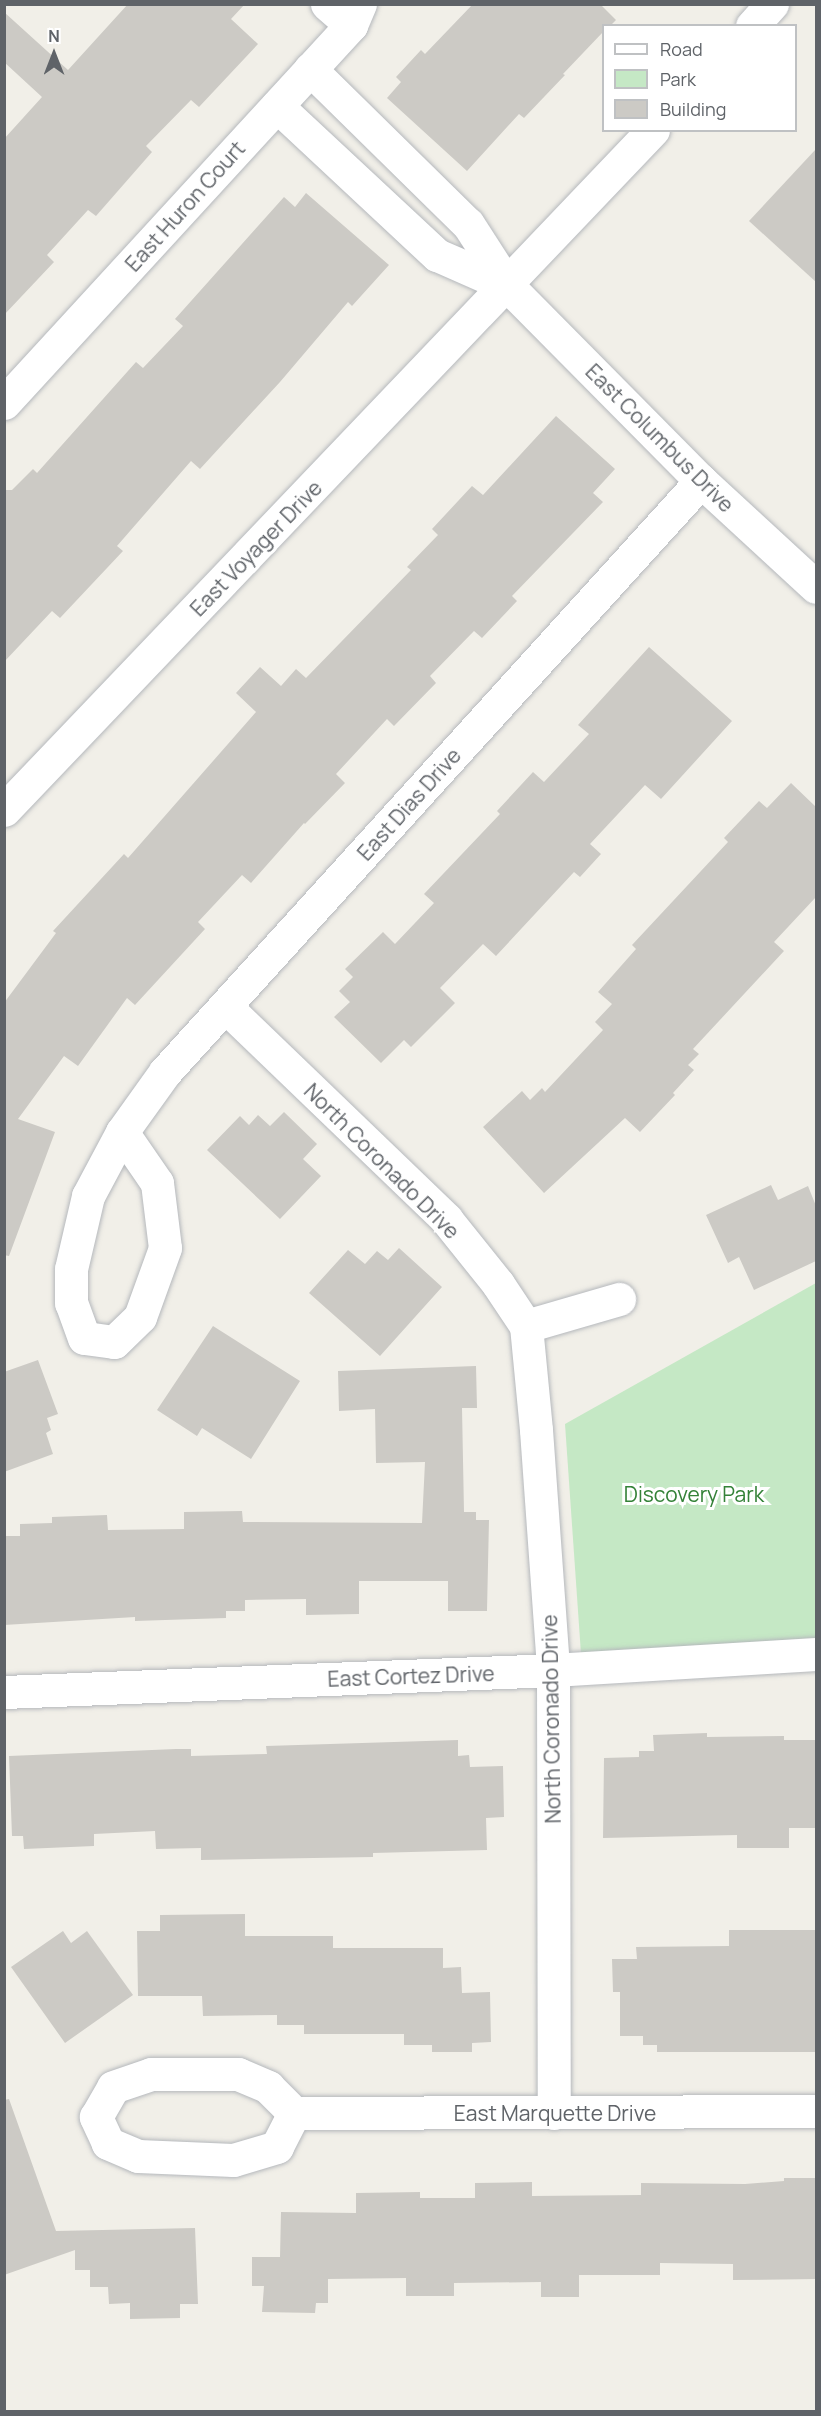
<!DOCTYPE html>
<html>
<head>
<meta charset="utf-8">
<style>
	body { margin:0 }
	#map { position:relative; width:821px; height:2416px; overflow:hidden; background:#f1efe8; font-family:Manrope,sans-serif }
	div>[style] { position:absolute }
	.green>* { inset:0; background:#c5e8c5 }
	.building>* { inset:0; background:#cccac5 }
	.roads { filter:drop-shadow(0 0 2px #b5b8bc) drop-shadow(0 0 2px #b5b8bc) }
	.minor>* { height:33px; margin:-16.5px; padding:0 16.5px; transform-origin:16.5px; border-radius:16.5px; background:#fff }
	span { translate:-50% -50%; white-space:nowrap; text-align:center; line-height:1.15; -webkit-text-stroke:6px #fff; paint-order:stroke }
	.street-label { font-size:21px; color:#5f6368 }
	.park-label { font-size:21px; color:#348238 }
	.frame { position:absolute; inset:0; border:6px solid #5f6368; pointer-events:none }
	.legend { position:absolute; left:602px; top:24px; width:195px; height:108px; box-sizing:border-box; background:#fff; border:2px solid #bfc1c3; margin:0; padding:8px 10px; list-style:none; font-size:18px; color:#5f6368 }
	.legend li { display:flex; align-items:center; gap:12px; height:30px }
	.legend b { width:30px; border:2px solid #bfc1c3 }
	.north { position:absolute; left:24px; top:24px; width:60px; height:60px; -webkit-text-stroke:4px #fff; paint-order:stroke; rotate:0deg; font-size:16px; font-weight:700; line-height:24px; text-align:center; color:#5f6368 }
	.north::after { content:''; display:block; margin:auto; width:21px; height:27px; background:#5f6368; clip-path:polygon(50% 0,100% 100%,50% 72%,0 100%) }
</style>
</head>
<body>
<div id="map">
	<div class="green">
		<i style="clip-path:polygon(816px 1283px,816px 1638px,581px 1654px,565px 1424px)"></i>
	</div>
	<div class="building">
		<i style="clip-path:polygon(128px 4px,245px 4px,231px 19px,258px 44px,199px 107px,191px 100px,146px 146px,152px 152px,96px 216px,88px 210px,47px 255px,54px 262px,4px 315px,4px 139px,42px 97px,4px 62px,4px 12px,68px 70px)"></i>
		<i style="clip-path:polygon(473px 4px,600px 4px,616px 20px,610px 26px,603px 26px,603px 32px,563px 74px,565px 75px,524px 118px,519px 114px,467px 171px,387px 98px,401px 82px,396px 77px,421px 50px,425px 54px)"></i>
		<i style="clip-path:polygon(816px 149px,816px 282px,749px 221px)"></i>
		<i style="clip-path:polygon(306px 193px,389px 265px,352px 306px,348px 302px,280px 382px,200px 469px,191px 461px,117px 546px,123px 551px,60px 618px,52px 611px,4px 662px,4px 490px,12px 490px,33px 469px,37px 473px,136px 362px,143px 368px,183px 326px,175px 319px,284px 197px,295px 207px)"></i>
		<i style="clip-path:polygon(556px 416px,615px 469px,593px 493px,603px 502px,512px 596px,517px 601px,482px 638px,474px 631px,430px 676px,436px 683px,394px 726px,387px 719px,336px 774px,345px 783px,305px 824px,304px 823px,251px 883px,242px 875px,198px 922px,205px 929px,135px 1005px,127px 998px,78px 1066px,64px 1056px,18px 1119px,55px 1132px,9px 1256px,4px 1255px,4px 1003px,56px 933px,53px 931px,124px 854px,128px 858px,256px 712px,236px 693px,260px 667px,281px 686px,296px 669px,306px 678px,411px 570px,407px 567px,438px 535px,432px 529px,472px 486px,483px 495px)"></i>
		<i style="clip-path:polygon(649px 647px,732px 721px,661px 799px,645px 785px,590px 844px,601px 854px,580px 877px,574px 872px,496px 956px,483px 944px,440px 988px,455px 1003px,411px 1047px,404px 1040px,381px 1063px,334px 1017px,350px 1002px,339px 991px,353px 977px,345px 969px,383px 932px,395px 944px,434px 903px,424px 894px,500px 814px,497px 811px,533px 772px,544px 782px,589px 734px,578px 725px)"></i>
		<i style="clip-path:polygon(791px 783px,816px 807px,816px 897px,774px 942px,784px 951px,693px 1049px,699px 1054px,688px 1065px,694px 1070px,673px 1093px,675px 1095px,640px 1132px,625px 1118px,544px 1193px,483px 1127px,522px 1091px,530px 1100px,542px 1088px,545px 1092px,603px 1030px,595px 1022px,612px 1004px,598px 992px,636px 949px,632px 945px,728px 842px,724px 838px,759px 801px,767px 808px)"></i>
		<i style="clip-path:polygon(284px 1112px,317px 1144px,303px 1159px,321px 1176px,280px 1219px,207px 1150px,240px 1116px,249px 1125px,258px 1115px,270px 1126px)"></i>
		<i style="clip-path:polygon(771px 1185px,778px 1200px,808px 1186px,816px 1206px,816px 1261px,754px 1290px,739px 1257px,728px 1263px,706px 1215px)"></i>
		<i style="clip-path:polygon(399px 1248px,442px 1287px,380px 1356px,309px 1293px,348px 1250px,365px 1264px,377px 1251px,388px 1260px)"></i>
		<i style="clip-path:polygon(213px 1326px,300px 1381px,251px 1459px,202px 1428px,197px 1436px,157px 1410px)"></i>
		<i style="clip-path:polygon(38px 1360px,58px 1414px,47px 1418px,51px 1430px,46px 1433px,53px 1454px,4px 1472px,4px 1372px)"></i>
		<i style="clip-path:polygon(476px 1366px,477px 1408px,462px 1408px,464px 1512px,476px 1512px,476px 1520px,489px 1520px,487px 1611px,448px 1611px,448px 1581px,359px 1581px,359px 1614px,306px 1615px,306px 1599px,245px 1600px,245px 1611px,226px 1611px,226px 1618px,135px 1621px,135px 1617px,4px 1625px,4px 1536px,20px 1536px,20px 1524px,52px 1523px,52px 1517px,107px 1515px,108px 1530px,184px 1529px,184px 1512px,242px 1511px,243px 1522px,422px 1523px,425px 1462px,376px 1463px,375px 1409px,339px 1411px,338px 1371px)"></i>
		<i style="clip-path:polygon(707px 1733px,707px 1737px,784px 1736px,784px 1740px,816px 1740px,816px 1828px,789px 1828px,789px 1848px,737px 1848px,737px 1835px,603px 1838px,604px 1758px,639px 1757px,639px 1751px,654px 1751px,653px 1735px)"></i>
		<i style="clip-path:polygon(458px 1740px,458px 1756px,469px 1755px,470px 1767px,503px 1766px,504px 1817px,486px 1818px,487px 1850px,373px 1853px,373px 1857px,201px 1860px,201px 1848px,156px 1849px,155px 1831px,94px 1834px,94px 1846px,24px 1849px,23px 1836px,12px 1836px,9px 1756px,176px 1749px,191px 1749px,191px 1756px,267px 1754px,266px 1746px)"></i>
		<i style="clip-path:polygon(245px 1914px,245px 1936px,333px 1936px,333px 1948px,443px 1948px,443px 1968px,461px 1967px,462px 1993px,490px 1992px,491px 2042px,472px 2043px,472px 2052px,432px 2052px,432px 2045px,404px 2045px,404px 2034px,304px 2034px,304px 2025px,277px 2025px,277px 2015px,203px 2016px,202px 1996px,138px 1996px,137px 1931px,160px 1931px,160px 1915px)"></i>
		<i style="clip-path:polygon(729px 1930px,816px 1930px,816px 2052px,657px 2052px,657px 2045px,643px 2045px,643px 2036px,620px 2036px,620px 1992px,613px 1992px,612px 1959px,637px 1959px,636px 1947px,729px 1946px)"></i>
		<i style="clip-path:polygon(63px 1931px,71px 1943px,87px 1931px,133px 1995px,65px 2043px,11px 1967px)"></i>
		<i style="clip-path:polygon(9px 2099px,56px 2231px,195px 2228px,198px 2304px,180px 2304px,180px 2318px,130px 2319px,130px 2303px,109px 2304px,108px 2287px,90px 2287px,90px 2270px,75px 2270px,75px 2250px,4px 2275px,4px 2100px)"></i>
		<i style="clip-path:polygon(784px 2178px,816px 2178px,816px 2279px,733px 2280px,733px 2264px,660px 2263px,660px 2275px,579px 2275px,579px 2297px,541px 2297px,541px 2282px,454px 2283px,454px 2296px,406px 2296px,406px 2278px,328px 2279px,328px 2303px,316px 2303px,315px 2313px,262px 2312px,264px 2286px,252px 2286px,252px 2257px,280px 2257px,281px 2212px,356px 2213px,356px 2193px,420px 2192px,420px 2198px,475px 2198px,475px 2183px,532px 2182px,532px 2196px,641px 2195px,641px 2183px,745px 2184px,784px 2181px)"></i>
	</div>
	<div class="roads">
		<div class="minor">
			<i style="left:327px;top:4px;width:32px;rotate:41deg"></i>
			<i style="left:752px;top:26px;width:30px;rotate:-48deg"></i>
			<i style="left:310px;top:69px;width:221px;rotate:44.5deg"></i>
			<i style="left:468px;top:224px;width:74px;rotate:57.2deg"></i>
			<i style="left:508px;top:286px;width:274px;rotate:45.3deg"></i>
			<i style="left:701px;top:481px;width:156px;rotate:42.7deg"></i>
			<i style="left:277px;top:106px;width:219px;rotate:43deg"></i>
			<i style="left:437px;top:255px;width:77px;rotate:23.6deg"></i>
			<i style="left:4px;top:403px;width:513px;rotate:-47.45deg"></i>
			<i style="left:351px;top:25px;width:23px;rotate:-67deg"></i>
			<i style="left:4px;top:810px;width:940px;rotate:-46.34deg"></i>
			<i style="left:226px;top:1007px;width:306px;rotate:43.9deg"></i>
			<i style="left:446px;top:1219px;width:83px;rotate:51.3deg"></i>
			<i style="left:498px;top:1284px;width:50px;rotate:56.3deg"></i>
			<i style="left:526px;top:1326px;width:104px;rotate:84.5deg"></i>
			<i style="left:536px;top:1430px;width:241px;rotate:85.9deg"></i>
			<i style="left:553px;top:1670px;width:443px;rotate:89.9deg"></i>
			<i style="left:122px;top:1132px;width:62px;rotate:55.5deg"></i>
			<i style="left:157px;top:1183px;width:65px;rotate:83deg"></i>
			<i style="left:165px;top:1248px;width:73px;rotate:109.9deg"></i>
			<i style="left:140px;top:1317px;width:36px;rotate:136deg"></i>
			<i style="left:114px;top:1342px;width:30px;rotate:-172deg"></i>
			<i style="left:84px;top:1338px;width:37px;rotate:-110deg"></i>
			<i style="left:71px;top:1303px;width:34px;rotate:-90deg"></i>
			<i style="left:71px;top:1269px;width:75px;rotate:-76.9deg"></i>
			<i style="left:88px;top:1196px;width:72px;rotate:-62deg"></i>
			<i style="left:122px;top:1132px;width:74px;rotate:-54.4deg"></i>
			<i style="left:165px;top:1072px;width:798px;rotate:-47.79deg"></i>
			<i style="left:526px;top:1326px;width:97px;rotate:-16.2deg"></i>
			<i style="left:4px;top:1692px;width:549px;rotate:-2.29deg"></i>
			<i style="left:553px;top:1670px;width:263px;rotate:-3.5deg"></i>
			<i style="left:294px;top:2113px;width:38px;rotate:117deg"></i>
			<i style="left:277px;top:2147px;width:46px;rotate:163.5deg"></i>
			<i style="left:233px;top:2160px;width:95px;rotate:-177.6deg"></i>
			<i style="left:138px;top:2156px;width:33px;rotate:-157deg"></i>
			<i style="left:108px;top:2143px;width:29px;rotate:-115deg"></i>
			<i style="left:96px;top:2117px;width:34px;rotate:-60deg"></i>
			<i style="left:113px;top:2087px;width:40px;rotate:-18.9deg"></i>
			<i style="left:151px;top:2074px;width:87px"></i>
			<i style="left:238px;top:2074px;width:33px;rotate:23deg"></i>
			<i style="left:268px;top:2087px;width:37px;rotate:45deg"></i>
			<i style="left:294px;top:2113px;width:522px;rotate:-0.22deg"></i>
		</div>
	</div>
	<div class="street-label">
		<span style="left:185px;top:206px;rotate:-48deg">East Huron Court</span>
		<span style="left:660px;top:438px;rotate:45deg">East Columbus Drive</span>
		<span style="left:256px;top:548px;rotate:-46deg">East Voyager Drive</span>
		<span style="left:409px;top:804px;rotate:-48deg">East Dias Drive</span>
		<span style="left:382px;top:1161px;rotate:45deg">North Coronado Drive</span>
		<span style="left:411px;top:1676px;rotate:-2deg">East Cortez Drive</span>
		<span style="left:551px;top:1719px;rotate:-91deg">North Coronado Drive</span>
		<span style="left:555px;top:2113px">East Marquette Drive</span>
	</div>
	<div class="park-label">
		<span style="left:694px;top:1494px">Discovery Park</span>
	</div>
	<div class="frame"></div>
	<ul class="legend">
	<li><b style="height:8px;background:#fff"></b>Road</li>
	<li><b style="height:16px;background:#c5e8c5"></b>Park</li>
	<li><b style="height:16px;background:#cccac5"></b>Building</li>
	</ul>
	<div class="north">N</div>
</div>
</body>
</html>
